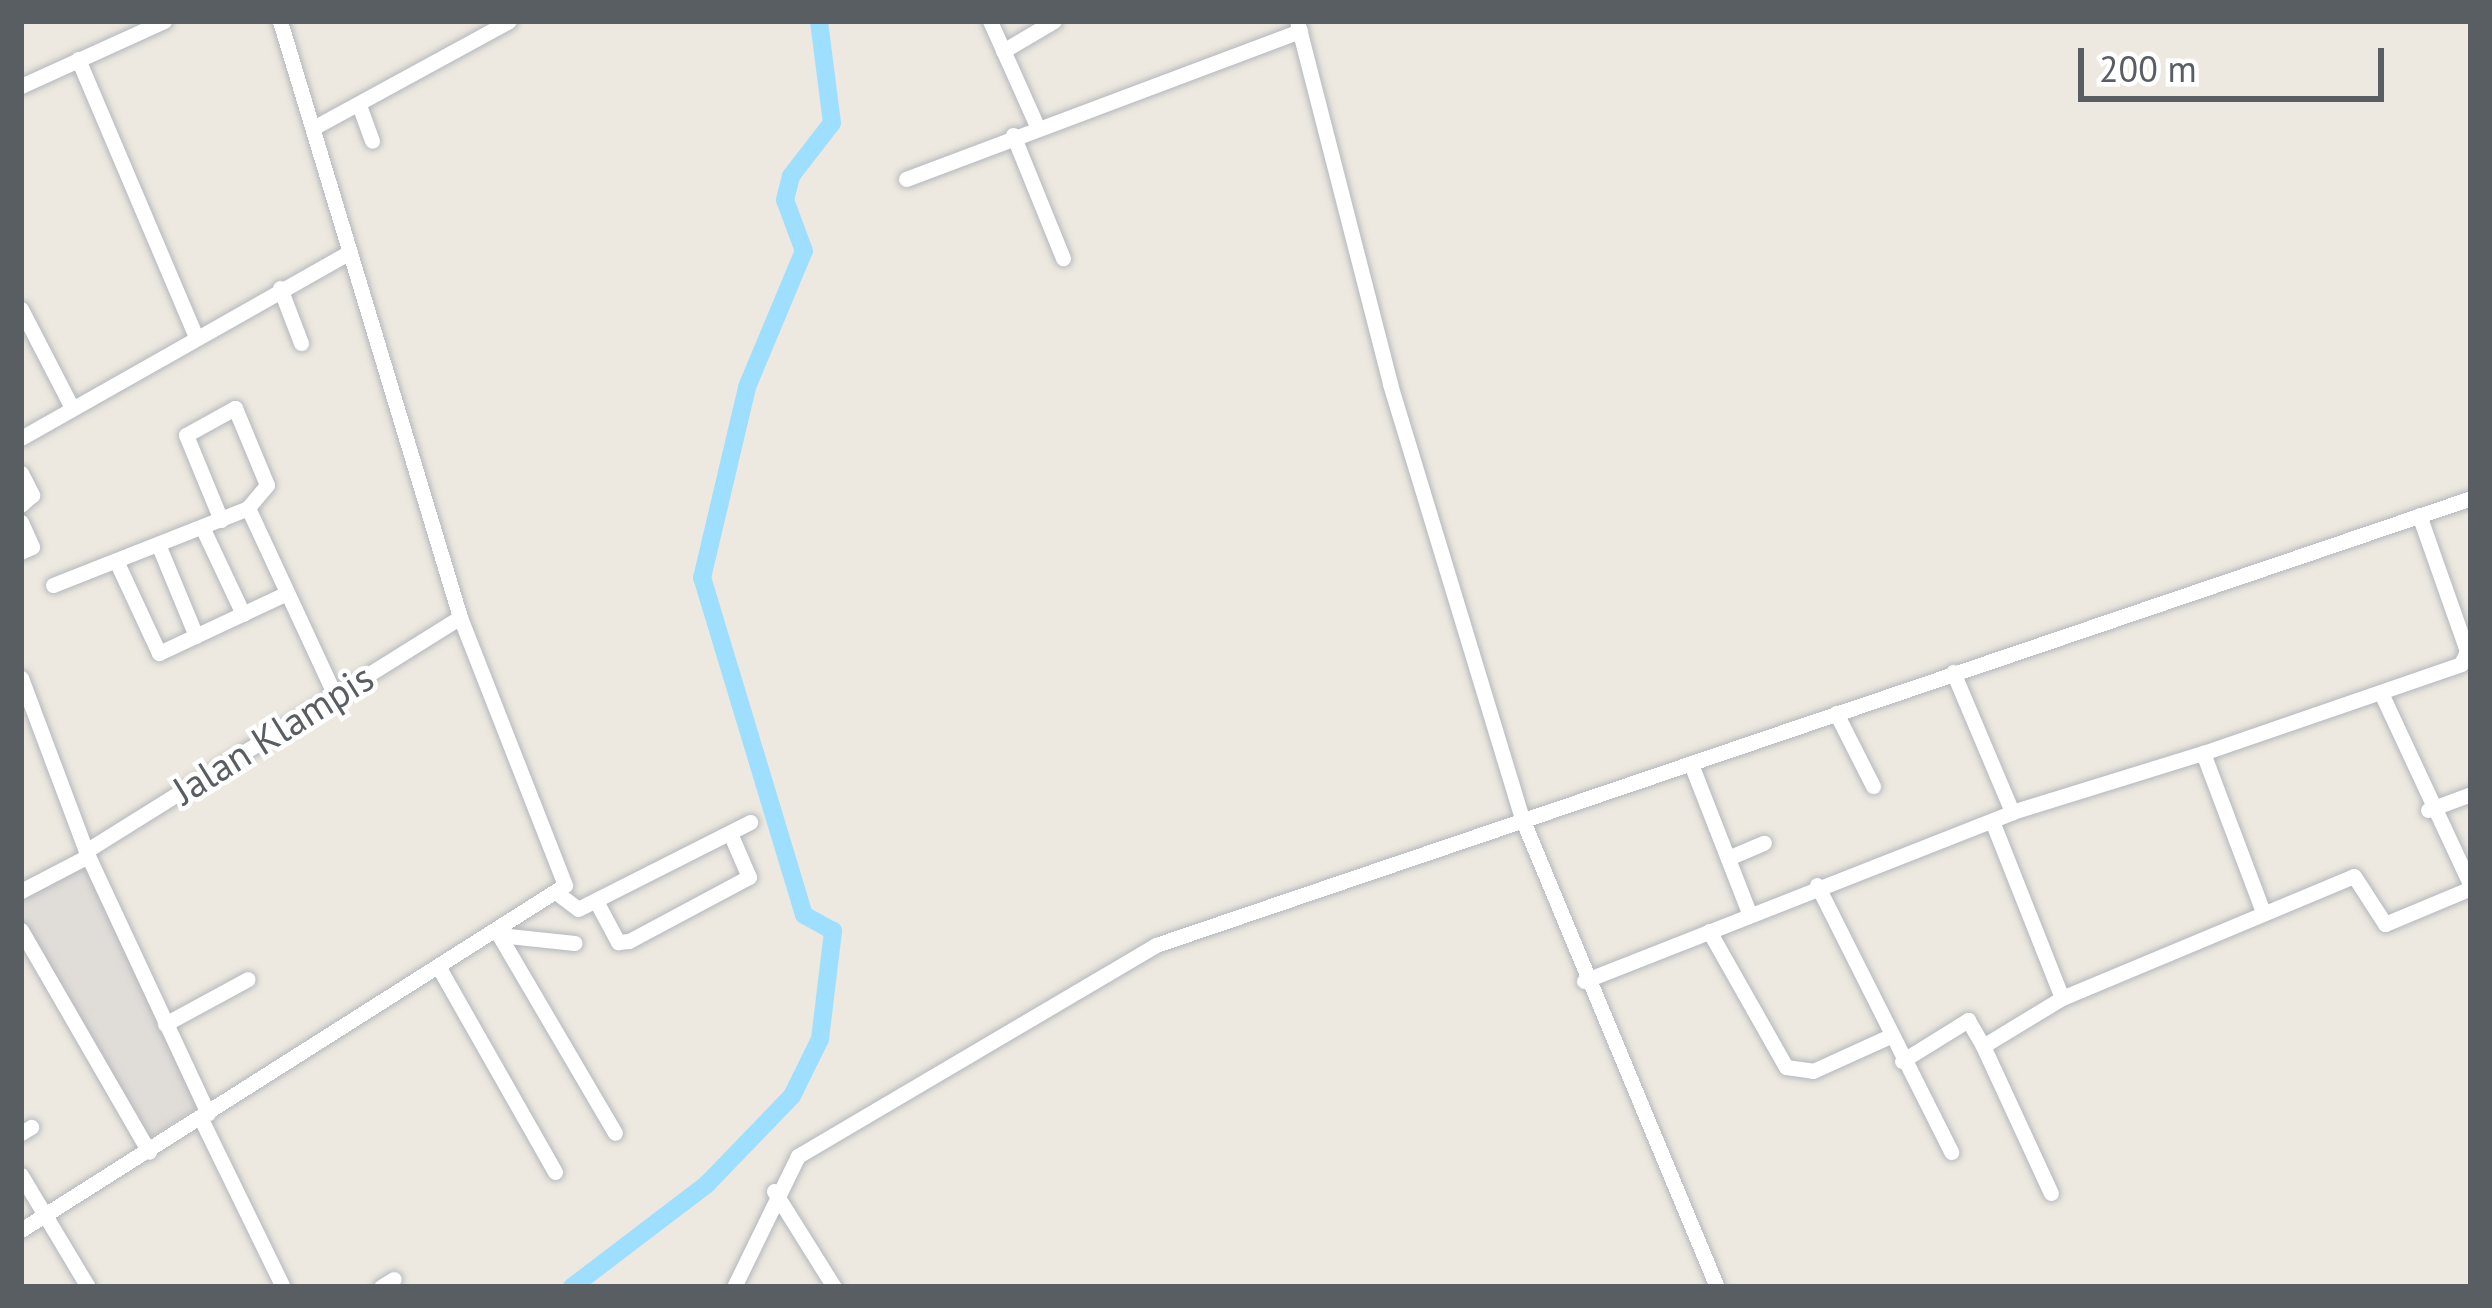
<!DOCTYPE html>
<html>
<head>
<meta charset="utf-8">
<style>
	body { margin:0 }
	#map { position:relative; width:2492px; height:1308px; overflow:hidden; background:#ede9e0; font-family:"PT Sans",sans-serif }
	div>[style] { position:absolute }
	.industrial>* { inset:0; background:#e0dcd8 }
	.river>* { height:18px; margin:-9px; padding:0 9px; transform-origin:9px; border-radius:9px; background:#9edfff }
	.roads { filter:drop-shadow(0 0 3px #b3b7bc) drop-shadow(0 0 3px #b3b7bc) }
	.minor>* { height:15px; margin:-7.5px; padding:0 7.5px; transform-origin:7.5px; border-radius:7.5px; background:#fff }
	span { translate:-50% -50%; white-space:nowrap; text-align:center; line-height:1.15; -webkit-text-stroke:9px #fff; paint-order:stroke }
	.street-label { font-size:39px; color:#595e62 }
	.frame { position:absolute; inset:0; border:24px solid #595e62; pointer-events:none }
	.scale { position:absolute; left:2078px; top:48px; width:306px; height:54px; box-sizing:border-box; border:6px solid #595e62; border-top:0; padding-left:15px; font-size:36px; line-height:42px; white-space:nowrap; color:#595e62; -webkit-text-stroke:9px #fff; paint-order:stroke }
</style>
</head>
<body>
<div id="map">
	<div class="industrial">
		<i style="clip-path:polygon(84px 863px,198px 1107px,145px 1141px,21px 919px,21px 898px)"></i>
	</div>
	<div class="river">
		<i style="left:572px;top:1287px;width:170px;rotate:-37.3deg"></i>
		<i style="left:707px;top:1184px;width:122px;rotate:-46deg"></i>
		<i style="left:792px;top:1096px;width:64px;rotate:-63.8deg"></i>
		<i style="left:820px;top:1039px;width:109px;rotate:-83.1deg"></i>
		<i style="left:833px;top:931px;width:33px;rotate:-151deg"></i>
		<i style="left:804px;top:915px;width:352px;rotate:-106.8deg"></i>
		<i style="left:702px;top:578px;width:196px;rotate:-76.7deg"></i>
		<i style="left:747px;top:387px;width:147px;rotate:-67.3deg"></i>
		<i style="left:804px;top:251px;width:54px;rotate:-110.4deg"></i>
		<i style="left:785px;top:200px;width:25px;rotate:-76deg"></i>
		<i style="left:791px;top:176px;width:67px;rotate:-52.3deg"></i>
		<i style="left:832px;top:123px;width:103px;rotate:-97.3deg"></i>
	</div>
	<div class="roads">
		<div class="minor">
			<i style="left:990px;top:21px;width:115px;rotate:65.9deg"></i>
			<i style="left:1297px;top:21px;width:375px;rotate:75.6deg"></i>
			<i style="left:1390px;top:384px;width:457px;rotate:73.1deg"></i>
			<i style="left:1523px;top:821px;width:505px;rotate:67.4deg"></i>
			<i style="left:1003px;top:51px;width:59px;rotate:-30.5deg"></i>
			<i style="left:78px;top:59px;width:299px;rotate:67deg"></i>
			<i style="left:21px;top:86px;width:157px;rotate:-24.4deg"></i>
			<i style="left:359px;top:105px;width:38px;rotate:70deg"></i>
			<i style="left:313px;top:128px;width:223px;rotate:-28.6deg"></i>
			<i style="left:1013px;top:135px;width:133px;rotate:67.9deg"></i>
			<i style="left:906px;top:179px;width:421px;rotate:-20.6deg"></i>
			<i style="left:280px;top:288px;width:59px;rotate:69.1deg"></i>
			<i style="left:21px;top:309px;width:111px;rotate:62.7deg"></i>
			<i style="left:21px;top:438px;width:378px;rotate:-29.5deg"></i>
			<i style="left:21px;top:473px;width:25px;rotate:63deg"></i>
			<i style="left:32px;top:495px;width:15px;rotate:138deg"></i>
			<i style="left:221px;top:520px;width:92px;rotate:-112.4deg"></i>
			<i style="left:186px;top:435px;width:56px;rotate:-28.9deg"></i>
			<i style="left:235px;top:408px;width:83px;rotate:67.4deg"></i>
			<i style="left:267px;top:485px;width:30px;rotate:130deg"></i>
			<i style="left:248px;top:508px;width:206px;rotate:65.1deg"></i>
			<i style="left:21px;top:522px;width:27px;rotate:66deg"></i>
			<i style="left:32px;top:547px;width:12px;rotate:156deg"></i>
			<i style="left:203px;top:529px;width:94px;rotate:64.8deg"></i>
			<i style="left:160px;top:549px;width:94px;rotate:67.5deg"></i>
			<i style="left:119px;top:567px;width:95px;rotate:65.1deg"></i>
			<i style="left:159px;top:653px;width:139px;rotate:-25.1deg"></i>
			<i style="left:53px;top:585px;width:210px;rotate:-21.5deg"></i>
			<i style="left:1953px;top:672px;width:152px;rotate:67.1deg"></i>
			<i style="left:21px;top:678px;width:190px;rotate:69.4deg"></i>
			<i style="left:88px;top:856px;width:284px;rotate:65deg"></i>
			<i style="left:2381px;top:693px;width:213px;rotate:65deg"></i>
			<i style="left:1836px;top:713px;width:82px;rotate:63.1deg"></i>
			<i style="left:2203px;top:753px;width:273px;rotate:-19deg"></i>
			<i style="left:2461px;top:664px;width:14px;rotate:-65deg"></i>
			<i style="left:2467px;top:651px;width:144px;rotate:-109.4deg"></i>
			<i style="left:1691px;top:764px;width:160px;rotate:68.7deg"></i>
			<i style="left:2428px;top:810px;width:46px;rotate:-20.4deg"></i>
			<i style="left:1992px;top:821px;width:190px;rotate:68.4deg"></i>
			<i style="left:86px;top:851px;width:441px;rotate:-32deg"></i>
			<i style="left:1728px;top:858px;width:39px;rotate:-23deg"></i>
			<i style="left:1817px;top:885px;width:299px;rotate:63.3deg"></i>
			<i style="left:21px;top:891px;width:76px;rotate:-27.6deg"></i>
			<i style="left:557px;top:893px;width:26px;rotate:37deg"></i>
			<i style="left:578px;top:909px;width:193px;rotate:-26.8deg"></i>
			<i style="left:596px;top:901px;width:47px;rotate:61.8deg"></i>
			<i style="left:618px;top:942px;width:11px;rotate:-5deg"></i>
			<i style="left:629px;top:941px;width:136px;rotate:-28.1deg"></i>
			<i style="left:749px;top:877px;width:48px;rotate:-113.4deg"></i>
			<i style="left:21px;top:930px;width:256px;rotate:60deg"></i>
			<i style="left:496px;top:930px;width:235px;rotate:59.6deg"></i>
			<i style="left:1709px;top:931px;width:156px;rotate:60.5deg"></i>
			<i style="left:1786px;top:1067px;width:27px;rotate:8deg"></i>
			<i style="left:1813px;top:1071px;width:85px;rotate:-24.4deg"></i>
			<i style="left:499px;top:935px;width:76px;rotate:6deg"></i>
			<i style="left:438px;top:966px;width:237px;rotate:60.4deg"></i>
			<i style="left:1584px;top:981px;width:460px;rotate:-21.5deg"></i>
			<i style="left:2012px;top:812px;width:200px;rotate:-17.2deg"></i>
			<i style="left:2203px;top:753px;width:170px;rotate:69.3deg"></i>
			<i style="left:165px;top:1024px;width:94px;rotate:-28.5deg"></i>
			<i style="left:1983px;top:1046px;width:162px;rotate:65.2deg"></i>
			<i style="left:1902px;top:1061px;width:78px;rotate:-31.8deg"></i>
			<i style="left:1968px;top:1020px;width:30px;rotate:60deg"></i>
			<i style="left:1983px;top:1046px;width:92px;rotate:-31.3deg"></i>
			<i style="left:2062px;top:998px;width:316px;rotate:-22.7deg"></i>
			<i style="left:2354px;top:876px;width:57px;rotate:57.1deg"></i>
			<i style="left:2385px;top:924px;width:93px;rotate:-22.7deg"></i>
			<i style="left:202px;top:1121px;width:185px;rotate:64deg"></i>
			<i style="left:21px;top:1133px;width:12px;rotate:-31deg"></i>
			<i style="left:21px;top:1175px;width:131px;rotate:59.1deg"></i>
			<i style="left:774px;top:1191px;width:113px;rotate:58deg"></i>
			<i style="left:21px;top:1230px;width:644px;rotate:-32.38deg"></i>
			<i style="left:565px;top:885px;width:288px;rotate:-111.4deg"></i>
			<i style="left:460px;top:617px;width:623px;rotate:-106.81deg"></i>
			<i style="left:381px;top:1287px;width:15px;rotate:-32deg"></i>
			<i style="left:734px;top:1287px;width:146px;rotate:-64deg"></i>
			<i style="left:798px;top:1156px;width:416px;rotate:-30.5deg"></i>
			<i style="left:1156px;top:945px;width:1389px;rotate:-18.77deg"></i>
		</div>
	</div>
	<div class="street-label">
		<span style="left:273px;top:734px;rotate:-32deg">Jalan Klampis</span>
	</div>
	<div class="frame"></div>
	<div class="scale">200 m</div>
</div>
</body>
</html>
